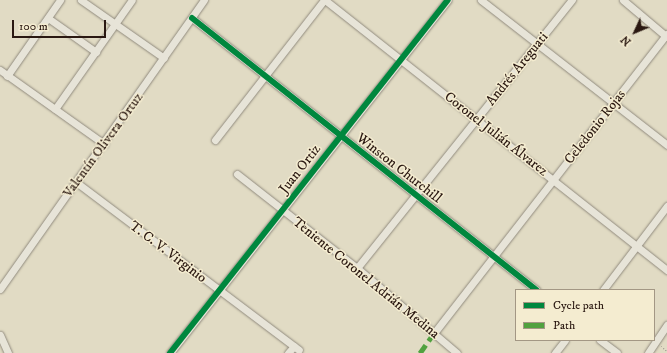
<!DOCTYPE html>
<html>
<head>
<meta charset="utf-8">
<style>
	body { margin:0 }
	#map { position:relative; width:667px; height:353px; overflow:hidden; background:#e1dbc4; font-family:"IM FELL DW Pica",serif }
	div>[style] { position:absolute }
	.path>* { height:1px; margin-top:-0.5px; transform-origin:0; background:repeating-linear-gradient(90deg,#a4a096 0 1px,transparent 0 3px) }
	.roads { filter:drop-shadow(0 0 1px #918b7e) drop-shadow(0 0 1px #918b7e) }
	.minor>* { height:7px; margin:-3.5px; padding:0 3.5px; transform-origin:3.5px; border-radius:3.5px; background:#e7e4d8 }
	.quiet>* { height:5px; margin-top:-2.5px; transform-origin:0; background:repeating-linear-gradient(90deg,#51a13f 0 10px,transparent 0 15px) }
	.cycleway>* { height:6px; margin:-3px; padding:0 3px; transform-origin:3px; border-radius:3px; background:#00873e }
	span { translate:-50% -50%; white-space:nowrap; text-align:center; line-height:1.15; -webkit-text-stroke:3px #f4ecd0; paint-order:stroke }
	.street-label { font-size:14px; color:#2a1811 }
	.legend { position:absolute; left:515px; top:289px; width:140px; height:52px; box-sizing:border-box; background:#f4ecd0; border:1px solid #a39784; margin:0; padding:5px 7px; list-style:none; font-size:12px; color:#2a1811 }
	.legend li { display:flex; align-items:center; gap:8px; height:20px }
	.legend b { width:20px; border:1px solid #a39784 }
	.north { position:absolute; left:615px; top:12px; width:40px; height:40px; -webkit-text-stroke:3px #f4ecd0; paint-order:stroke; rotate:226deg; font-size:11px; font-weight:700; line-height:16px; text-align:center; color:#2a1811 }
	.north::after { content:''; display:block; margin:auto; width:14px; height:18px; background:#2a1811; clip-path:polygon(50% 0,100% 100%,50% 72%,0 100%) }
	.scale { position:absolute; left:12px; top:20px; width:94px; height:18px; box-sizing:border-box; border:2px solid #2a1811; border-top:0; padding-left:5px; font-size:12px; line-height:14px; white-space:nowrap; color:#2a1811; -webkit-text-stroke:3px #f4ecd0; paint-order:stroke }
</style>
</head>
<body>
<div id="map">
	<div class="path">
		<i style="left:661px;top:346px;width:8px;rotate:40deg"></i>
	</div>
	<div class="roads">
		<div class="minor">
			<i style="left:81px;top:0;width:101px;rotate:34.9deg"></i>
			<i style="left:325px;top:0;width:436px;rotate:38.3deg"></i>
			<i style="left:481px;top:0;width:236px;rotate:37.9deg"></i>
			<i style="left:623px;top:0;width:57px;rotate:40.1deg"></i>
			<i style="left:48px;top:18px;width:59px;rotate:35.3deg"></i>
			<i style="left:192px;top:18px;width:439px;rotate:38.3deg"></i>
			<i style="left:0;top:70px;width:128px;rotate:35.4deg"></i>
			<i style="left:7px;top:76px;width:93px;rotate:-55.1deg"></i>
			<i style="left:55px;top:109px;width:133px;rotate:-54.8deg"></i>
			<i style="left:215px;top:140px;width:177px;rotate:-52.1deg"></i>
			<i style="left:237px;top:174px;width:152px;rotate:38.1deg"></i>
			<i style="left:357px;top:268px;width:131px;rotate:40.4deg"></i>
			<i style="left:76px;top:182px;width:279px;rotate:37deg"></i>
			<i style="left:357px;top:268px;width:344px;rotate:-51.3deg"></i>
			<i style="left:0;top:289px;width:354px;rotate:-54.8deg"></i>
			<i style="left:603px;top:290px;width:106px;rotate:-52.7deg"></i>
			<i style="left:434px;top:333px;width:379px;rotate:-52.1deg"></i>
			<i style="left:0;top:335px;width:20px;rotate:66deg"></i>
			<i style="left:600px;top:340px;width:21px;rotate:37deg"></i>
			<i style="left:170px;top:353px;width:449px;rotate:-51.8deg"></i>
			<i style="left:288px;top:353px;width:9px;rotate:-49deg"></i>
			<i style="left:555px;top:353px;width:16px;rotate:-52deg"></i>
			<i style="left:648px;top:353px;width:34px;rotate:-56deg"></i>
		</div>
	</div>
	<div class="quiet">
		<i style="left:420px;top:353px;width:24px;rotate:-55deg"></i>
	</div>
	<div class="cycleway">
		<i style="left:192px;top:18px;width:439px;rotate:38.3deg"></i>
		<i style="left:170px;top:353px;width:449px;rotate:-51.8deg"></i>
	</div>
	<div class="street-label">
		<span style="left:517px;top:69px;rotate:-51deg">Andrés Areguati</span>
		<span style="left:595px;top:127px;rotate:-52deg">Celedonio Rojas</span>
		<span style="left:496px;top:134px;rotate:38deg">Coronel Julián Álvarez</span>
		<span style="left:103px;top:145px;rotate:-54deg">Valentín Olivera Ortuz</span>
		<span style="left:399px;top:168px;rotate:38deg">Winston Churchill</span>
		<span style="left:300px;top:169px;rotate:-52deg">Juan Ortiz</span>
		<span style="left:168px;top:252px;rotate:37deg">T. C. V. Virginio</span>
		<span style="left:366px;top:278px;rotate:39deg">Teniente Coronel Adrián Medina</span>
	</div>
	<ul class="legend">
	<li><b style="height:5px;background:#00873e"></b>Cycle path</li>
	<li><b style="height:5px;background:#51a13f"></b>Path</li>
	</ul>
	<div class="north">N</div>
	<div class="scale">100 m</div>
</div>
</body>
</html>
